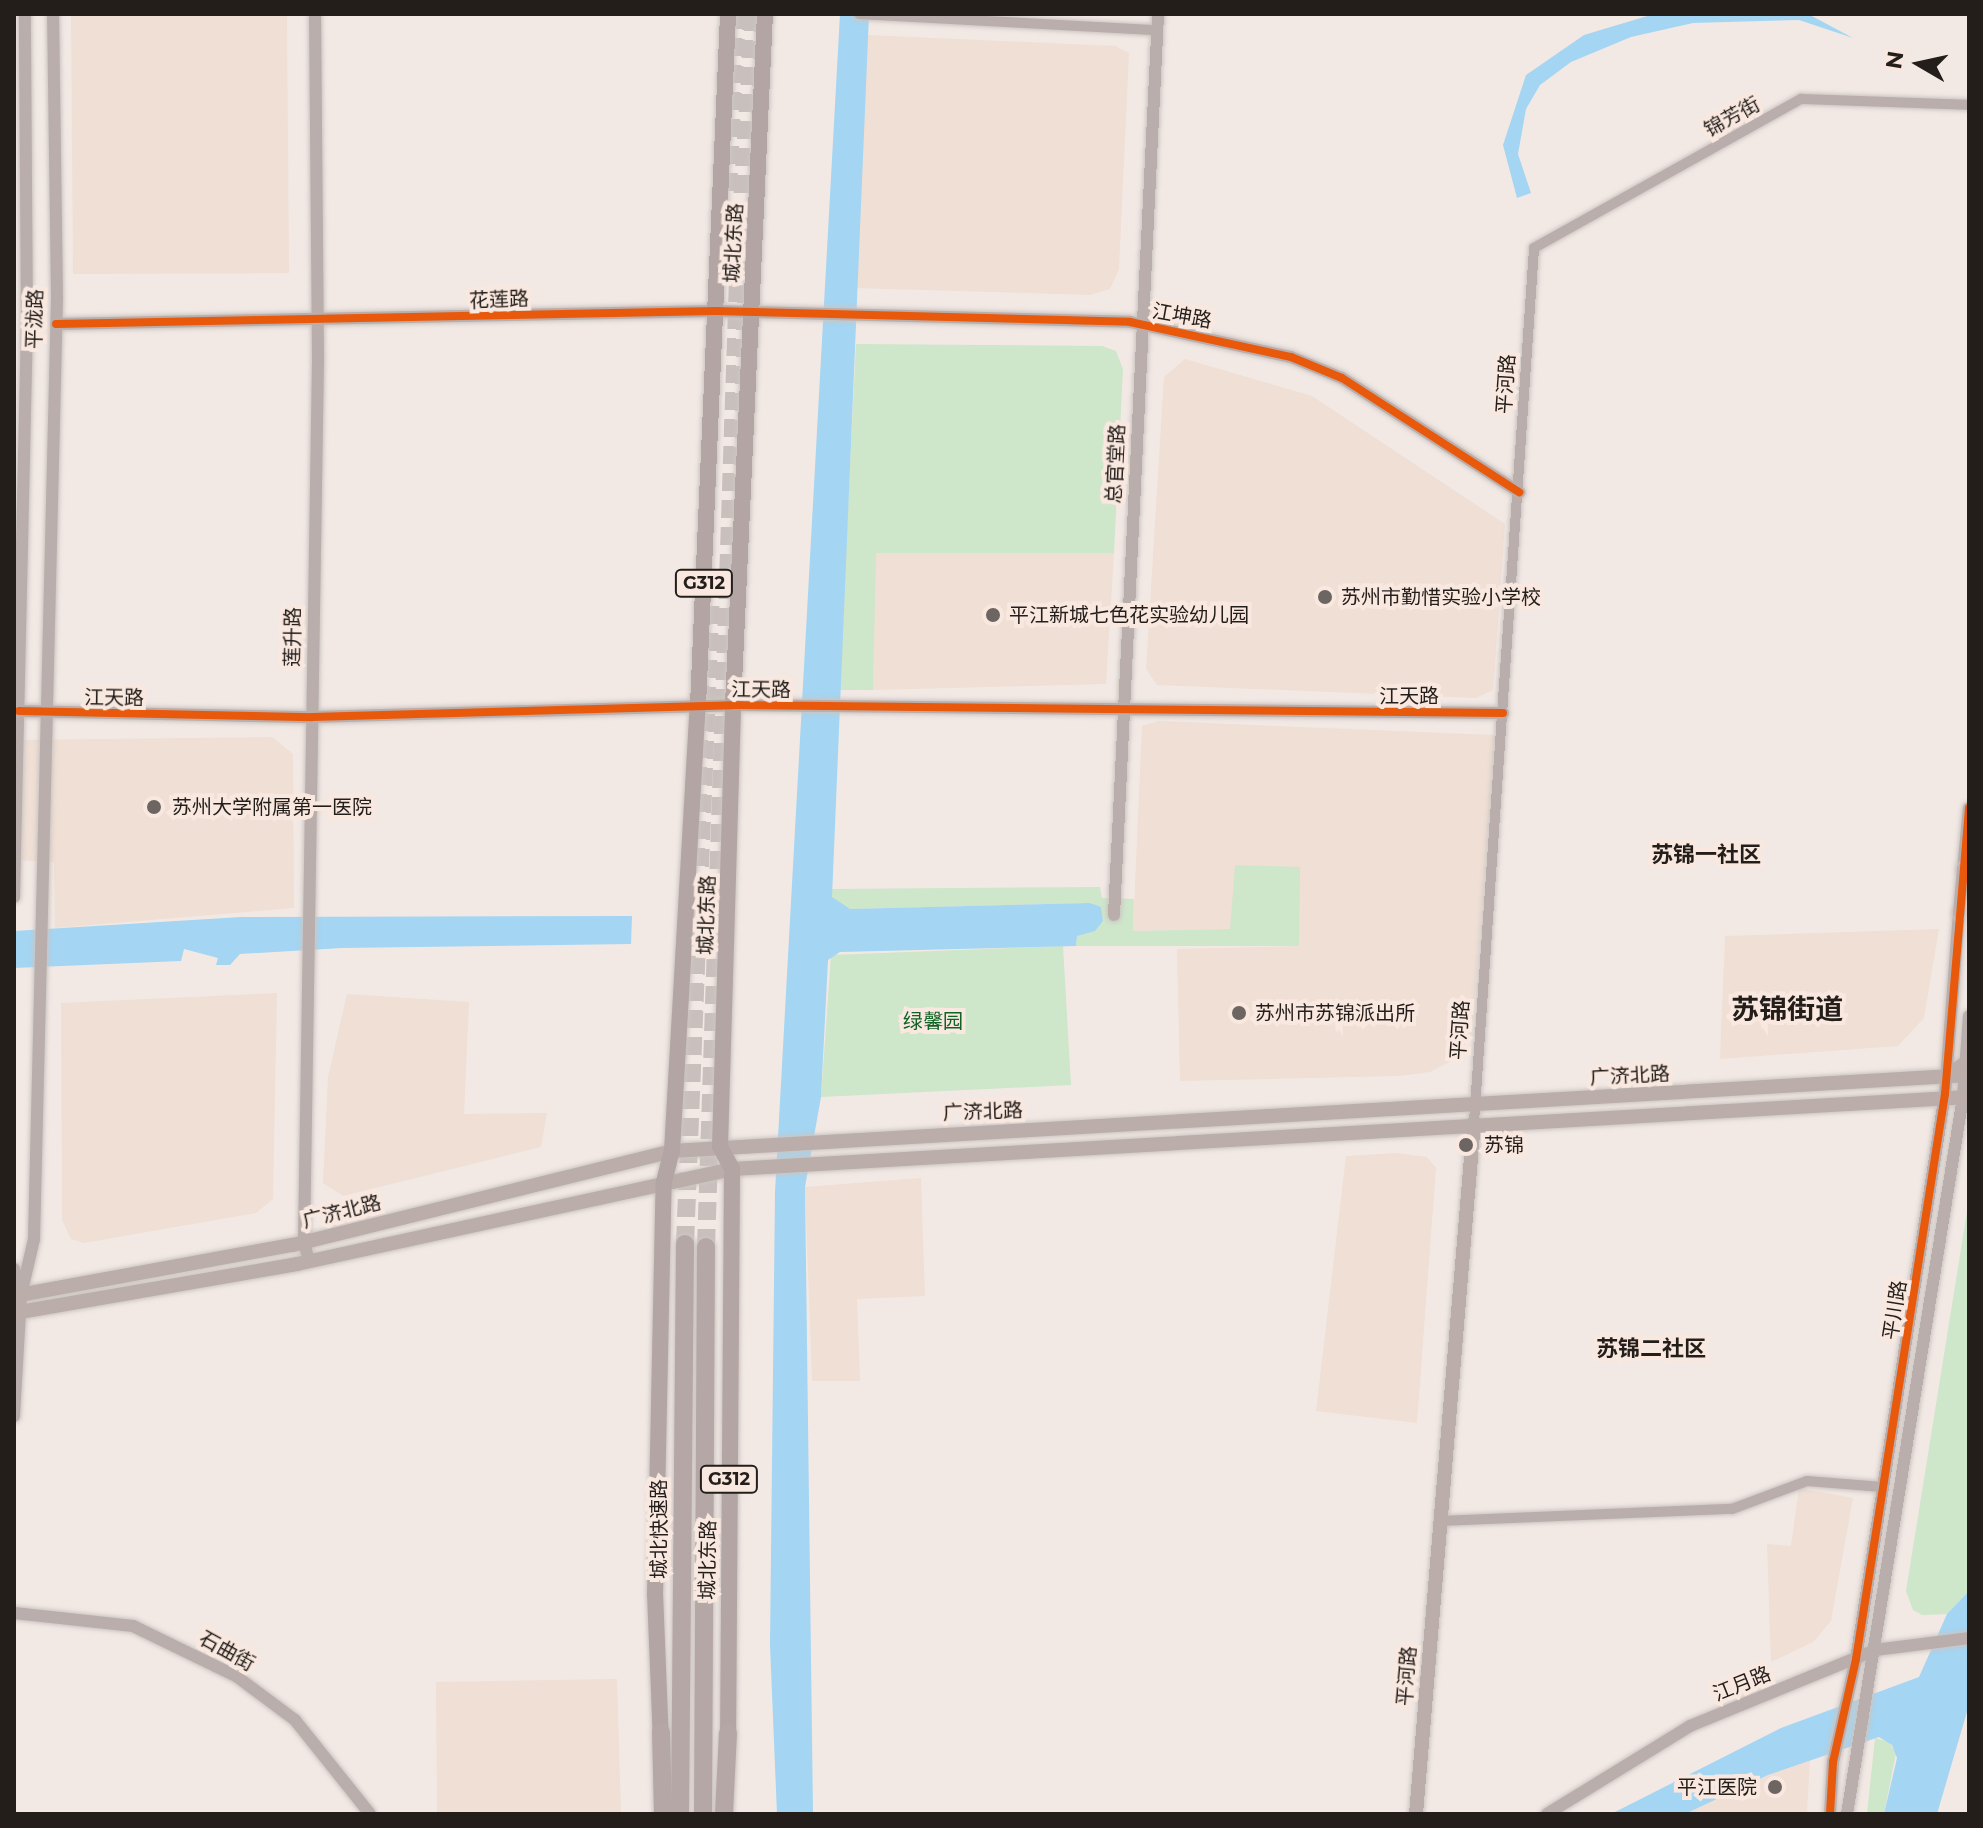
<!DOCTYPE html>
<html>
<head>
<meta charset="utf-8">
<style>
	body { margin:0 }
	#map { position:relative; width:1983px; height:1828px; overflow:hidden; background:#f2e9e5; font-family:Montserrat,"Noto Sans SC",sans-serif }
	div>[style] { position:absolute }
	.built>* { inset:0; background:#efdfd5 }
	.green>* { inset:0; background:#cee6ca }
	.water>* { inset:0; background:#a4d5f2 }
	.trunk-tunnel>* { height:18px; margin-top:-9px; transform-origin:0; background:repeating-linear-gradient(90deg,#c9c0bd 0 18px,transparent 0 27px) }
	.roads { filter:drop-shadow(0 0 2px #ccc5c1) drop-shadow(0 0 2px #ccc5c1) }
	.minor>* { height:10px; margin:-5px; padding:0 5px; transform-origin:5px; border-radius:5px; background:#baaeac }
	.tertiary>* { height:12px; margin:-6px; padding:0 6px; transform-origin:6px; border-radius:6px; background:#baaeac }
	.secondary>* { height:14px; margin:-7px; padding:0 7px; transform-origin:7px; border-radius:7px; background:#baadaa }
	.primary>* { height:16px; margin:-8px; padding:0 8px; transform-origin:8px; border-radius:8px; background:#b3a5a3 }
	.trunk>* { height:18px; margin:-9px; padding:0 9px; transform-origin:9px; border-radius:9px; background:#b5a7a5 }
	.bridges { filter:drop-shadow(0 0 2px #ccc5c1) drop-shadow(0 0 2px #ccc5c1) }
	.tertiary-bridge>* { height:12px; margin:-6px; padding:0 6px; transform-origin:6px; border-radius:6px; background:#baaeac }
	.cycleway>* { height:8px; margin:-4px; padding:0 4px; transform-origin:4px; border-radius:4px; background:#e8590c }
	.dots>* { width:22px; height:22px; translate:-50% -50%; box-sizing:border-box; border:4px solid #f8e8df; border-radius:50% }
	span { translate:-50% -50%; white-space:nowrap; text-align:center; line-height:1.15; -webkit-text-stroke:8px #f8e8df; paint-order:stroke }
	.shield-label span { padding:2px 6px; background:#f8e8df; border:2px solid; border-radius:6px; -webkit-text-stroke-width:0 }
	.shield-label { font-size:18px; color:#241e1b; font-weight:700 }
	.street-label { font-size:20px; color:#241e1b }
	.poi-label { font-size:20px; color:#241e1b }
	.left { translate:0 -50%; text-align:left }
	.right { translate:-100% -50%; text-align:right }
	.park-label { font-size:20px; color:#0f6425 }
	.neighbourhood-label { font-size:22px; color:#241e1b; font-weight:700 }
	.district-label { font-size:28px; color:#241e1b; font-weight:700 }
	.frame { position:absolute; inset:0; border:16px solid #241e1b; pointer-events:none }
	.north { position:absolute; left:1879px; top:24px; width:80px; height:80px; -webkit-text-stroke:6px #f8e8df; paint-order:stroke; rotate:279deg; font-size:22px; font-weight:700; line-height:32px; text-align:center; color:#241e1b }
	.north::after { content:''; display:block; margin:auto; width:28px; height:36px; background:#241e1b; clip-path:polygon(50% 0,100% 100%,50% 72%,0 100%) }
</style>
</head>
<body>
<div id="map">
	<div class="built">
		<i style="clip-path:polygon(71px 14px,287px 14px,289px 273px,73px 274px)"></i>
		<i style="clip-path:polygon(867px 35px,1115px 46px,1129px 53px,1119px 269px,1110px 289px,1090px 295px,854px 288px)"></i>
		<i style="clip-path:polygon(1185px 359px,1312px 396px,1505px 524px,1493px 690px,1476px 698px,1157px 685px,1146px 669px,1164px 377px)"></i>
		<i style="clip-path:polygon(875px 553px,1114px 553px,1106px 684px,873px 690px)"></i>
		<i style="clip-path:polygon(1158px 721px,1495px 735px,1472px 1034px,1457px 1058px,1430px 1072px,1399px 1076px,1180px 1081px,1177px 949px,1299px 946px,1231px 929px,1133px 931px,1142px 726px)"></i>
		<i style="clip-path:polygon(272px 737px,293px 754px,294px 908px,55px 928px,54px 862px,14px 860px,14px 740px)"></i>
		<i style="clip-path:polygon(1939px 929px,1924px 1018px,1898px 1046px,1720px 1059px,1725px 936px)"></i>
		<i style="clip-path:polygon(277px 993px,273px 1199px,256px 1213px,84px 1243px,71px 1239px,62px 1220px,61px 1003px)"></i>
		<i style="clip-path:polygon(347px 994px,469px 1002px,464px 1114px,547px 1113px,541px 1147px,343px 1196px,323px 1183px,328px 1077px)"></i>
		<i style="clip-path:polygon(1397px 1153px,1427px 1157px,1436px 1168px,1417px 1423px,1316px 1411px,1346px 1156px)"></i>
		<i style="clip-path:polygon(921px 1178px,925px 1296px,857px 1299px,860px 1381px,812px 1381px,805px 1187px)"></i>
		<i style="clip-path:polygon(1799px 1488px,1853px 1498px,1831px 1621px,1813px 1642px,1771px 1662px,1767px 1544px,1791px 1546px)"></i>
		<i style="clip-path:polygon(617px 1679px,621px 1814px,437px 1814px,436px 1682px)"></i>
		<i style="clip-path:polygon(1810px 1759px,1807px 1814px,1685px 1814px,1768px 1775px)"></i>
	</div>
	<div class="green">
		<i style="clip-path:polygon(856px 344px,1102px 346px,1116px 351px,1123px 369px,1114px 553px,876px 553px,873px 690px,839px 690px)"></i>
		<i style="clip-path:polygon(1235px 865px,1300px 867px,1299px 946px,1076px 946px,1077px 936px,1103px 921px,1101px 908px,1090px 903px,850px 909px,834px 903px,830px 889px,1100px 887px,1102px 898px,1134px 899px,1133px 931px,1230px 929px)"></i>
		<i style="clip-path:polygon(1063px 946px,1071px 1085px,821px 1097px,831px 955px)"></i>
		<i style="clip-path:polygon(1969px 1199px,1969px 1591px,1947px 1614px,1922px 1615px,1913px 1610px,1906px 1591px)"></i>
		<i style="clip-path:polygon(1875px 1738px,1889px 1742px,1896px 1753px,1884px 1814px,1867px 1814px)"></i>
	</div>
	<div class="water">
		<i style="clip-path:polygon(840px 14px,869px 14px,832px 897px,850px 909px,1090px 903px,1101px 907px,1103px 921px,1095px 931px,1077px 936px,1076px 946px,840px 952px,828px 960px,821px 1097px,805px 1187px,813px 1814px,777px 1814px,770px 1645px,775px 1192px)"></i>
		<i style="clip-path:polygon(1654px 14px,1808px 14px,1853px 38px,1799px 20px,1693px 23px,1631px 37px,1571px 62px,1540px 85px,1526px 109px,1518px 154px,1531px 193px,1517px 198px,1503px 145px,1526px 75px,1584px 35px)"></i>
		<i style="clip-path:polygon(632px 916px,631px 944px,342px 948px,240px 954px,230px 965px,216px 965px,218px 958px,184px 949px,181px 961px,14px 968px,14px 931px,241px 917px)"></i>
		<i style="clip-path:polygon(1969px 1591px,1969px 1705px,1937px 1814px,1884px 1814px,1897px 1758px,1892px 1745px,1879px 1737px,1768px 1775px,1685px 1814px,1611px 1814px,1781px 1728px,1919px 1677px,1947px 1614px)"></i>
	</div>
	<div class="trunk-tunnel">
		<i style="left:728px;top:191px;width:177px;rotate:-87.1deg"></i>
		<i style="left:685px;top:1244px;width:653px;rotate:-87.72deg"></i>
		<i style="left:706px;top:1247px;width:1001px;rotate:-88.11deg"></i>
		<i style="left:739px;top:247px;width:233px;rotate:-86.3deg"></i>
	</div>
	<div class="roads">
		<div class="minor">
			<i style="left:859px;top:14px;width:298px;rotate:3.1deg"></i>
			<i style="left:1474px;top:1122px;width:876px;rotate:-86.07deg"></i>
			<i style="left:1534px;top:248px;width:306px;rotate:-29.2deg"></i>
			<i style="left:1801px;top:99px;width:168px;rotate:2deg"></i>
			<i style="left:1440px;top:1521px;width:292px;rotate:-2.4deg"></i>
			<i style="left:1732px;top:1509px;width:80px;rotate:-20.5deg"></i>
			<i style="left:1807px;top:1481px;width:76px;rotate:4.5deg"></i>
		</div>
		<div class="tertiary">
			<i style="left:56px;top:324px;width:660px;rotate:-1.13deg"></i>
			<i style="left:716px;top:311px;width:414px;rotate:1.5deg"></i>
			<i style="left:1130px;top:322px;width:165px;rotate:12.3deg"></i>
			<i style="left:1291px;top:357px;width:55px;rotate:22.4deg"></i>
			<i style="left:1342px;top:378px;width:211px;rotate:32.8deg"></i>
			<i style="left:19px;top:711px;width:293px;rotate:1.2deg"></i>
			<i style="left:312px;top:717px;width:421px;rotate:-1.6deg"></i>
			<i style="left:733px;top:705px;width:770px;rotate:0.6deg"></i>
			<i style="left:1963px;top:869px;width:61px;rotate:-84.4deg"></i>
			<i style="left:14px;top:897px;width:573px;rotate:-88.7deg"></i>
			<i style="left:27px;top:324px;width:310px;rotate:-90.4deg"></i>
			<i style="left:1114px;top:915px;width:902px;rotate:-87.2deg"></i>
			<i style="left:309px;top:1261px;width:20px;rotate:-105deg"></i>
			<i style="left:304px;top:1242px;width:886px;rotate:-89.09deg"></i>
			<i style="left:318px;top:356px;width:342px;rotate:-90.5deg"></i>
			<i style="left:14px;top:1269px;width:24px;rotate:75deg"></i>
			<i style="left:14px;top:1416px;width:121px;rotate:-86.7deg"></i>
			<i style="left:21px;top:1295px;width:57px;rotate:-76.9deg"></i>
			<i style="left:34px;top:1239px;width:942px;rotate:-88.6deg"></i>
			<i style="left:57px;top:297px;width:283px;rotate:-90.8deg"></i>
			<i style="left:14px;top:1613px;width:120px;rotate:6.2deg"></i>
			<i style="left:133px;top:1626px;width:114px;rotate:25.9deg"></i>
			<i style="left:236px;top:1676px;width:74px;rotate:36.7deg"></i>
			<i style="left:295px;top:1720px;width:120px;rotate:51.4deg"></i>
			<i style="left:1547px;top:1814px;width:168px;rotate:-31.6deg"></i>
			<i style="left:1690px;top:1726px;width:200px;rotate:-22.3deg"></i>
			<i style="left:1875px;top:1650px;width:95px;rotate:-7.3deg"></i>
			<i style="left:1830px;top:1814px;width:52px;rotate:-86.7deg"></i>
			<i style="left:1833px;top:1762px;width:106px;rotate:-77.4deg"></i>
			<i style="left:1856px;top:1659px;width:572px;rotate:-81.05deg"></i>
			<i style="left:1945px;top:1094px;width:182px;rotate:-85.6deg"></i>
			<i style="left:1847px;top:1814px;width:726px;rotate:-80.81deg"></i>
			<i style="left:1963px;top:1097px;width:81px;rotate:-85.8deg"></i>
		</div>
		<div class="secondary">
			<i style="left:1946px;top:1077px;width:29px;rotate:-36deg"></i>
			<i style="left:14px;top:1296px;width:284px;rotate:-10.4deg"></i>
			<i style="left:293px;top:1245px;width:390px;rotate:-13.9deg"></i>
			<i style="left:672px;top:1151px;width:1299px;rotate:-3.35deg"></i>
			<i style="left:14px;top:1313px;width:287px;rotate:-9.8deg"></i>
			<i style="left:297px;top:1264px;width:445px;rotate:-12.3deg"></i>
			<i style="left:732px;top:1169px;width:1239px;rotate:-3.33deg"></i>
			<i style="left:1416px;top:1814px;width:694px;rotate:-85.21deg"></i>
		</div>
		<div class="primary">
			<i style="left:661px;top:1742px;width:147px;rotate:-92.3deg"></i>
			<i style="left:655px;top:1595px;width:413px;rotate:-88.8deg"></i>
			<i style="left:664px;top:1182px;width:32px;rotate:-76deg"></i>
			<i style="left:672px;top:1151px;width:447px;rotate:-86.7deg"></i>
			<i style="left:698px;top:705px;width:692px;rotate:-87.51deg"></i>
			<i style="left:728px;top:1745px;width:576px;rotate:-89.6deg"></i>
			<i style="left:732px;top:1169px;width:26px;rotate:-118deg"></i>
			<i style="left:720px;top:1146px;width:441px;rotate:-88.3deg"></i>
			<i style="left:733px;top:705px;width:692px;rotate:-87.35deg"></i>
		</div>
		<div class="trunk">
			<i style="left:661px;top:1732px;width:82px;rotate:88.6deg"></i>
			<i style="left:680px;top:1814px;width:570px;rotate:-89.5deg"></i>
			<i style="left:703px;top:1814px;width:567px;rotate:-89.7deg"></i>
			<i style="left:724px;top:1814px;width:81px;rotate:-87.2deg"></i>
		</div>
	</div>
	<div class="bridges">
		<div class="tertiary-bridge">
			<i style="left:1959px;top:913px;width:44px;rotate:-84.8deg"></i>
		</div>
	</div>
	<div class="cycleway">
		<i style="left:56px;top:324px;width:660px;rotate:-1.13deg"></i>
		<i style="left:716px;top:311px;width:414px;rotate:1.5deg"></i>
		<i style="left:1130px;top:322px;width:165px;rotate:12.3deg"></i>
		<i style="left:1291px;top:357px;width:55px;rotate:22.4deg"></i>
		<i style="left:1342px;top:378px;width:211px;rotate:32.8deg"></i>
		<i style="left:19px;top:711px;width:293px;rotate:1.2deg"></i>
		<i style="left:312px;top:717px;width:421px;rotate:-1.6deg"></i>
		<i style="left:733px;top:705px;width:770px;rotate:0.6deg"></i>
		<i style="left:1830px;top:1814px;width:52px;rotate:-86.7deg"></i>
		<i style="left:1833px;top:1762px;width:106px;rotate:-77.4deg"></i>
		<i style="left:1856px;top:1659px;width:572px;rotate:-81.05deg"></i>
		<i style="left:1945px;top:1094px;width:287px;rotate:-85.2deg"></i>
	</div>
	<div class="dots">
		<i style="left:1325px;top:597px;background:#6c6562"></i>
		<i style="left:993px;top:615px;background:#6c6562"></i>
		<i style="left:154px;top:807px;background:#6c6562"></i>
		<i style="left:1239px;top:1013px;background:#6c6562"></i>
		<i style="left:1466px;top:1145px;background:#6c6562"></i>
		<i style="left:1775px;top:1787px;background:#6c6562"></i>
	</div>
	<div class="shield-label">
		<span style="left:704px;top:583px">G312</span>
		<span style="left:729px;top:1479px">G312</span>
	</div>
	<div class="street-label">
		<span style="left:1732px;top:117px;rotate:-29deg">锦芳街</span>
		<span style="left:734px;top:243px;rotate:-87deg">城北东路</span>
		<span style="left:499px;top:300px;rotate:-2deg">花莲路</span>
		<span style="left:1182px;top:316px;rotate:10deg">江坤路</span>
		<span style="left:35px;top:319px;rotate:-88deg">平泷路</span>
		<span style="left:1506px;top:384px;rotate:-86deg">平河路</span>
		<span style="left:1116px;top:464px;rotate:-87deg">总官堂路</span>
		<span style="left:293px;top:637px;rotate:-89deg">莲升路</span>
		<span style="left:761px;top:690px;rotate:1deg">江天路</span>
		<span style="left:1409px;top:696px">江天路</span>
		<span style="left:114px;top:698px;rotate:1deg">江天路</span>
		<span style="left:707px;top:915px;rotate:-88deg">城北东路</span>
		<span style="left:1460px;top:1030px;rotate:-86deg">平河路</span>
		<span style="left:1630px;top:1076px;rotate:-3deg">广济北路</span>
		<span style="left:983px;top:1112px;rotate:-2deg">广济北路</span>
		<span style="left:342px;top:1212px;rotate:-14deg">广济北路</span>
		<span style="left:1895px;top:1310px;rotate:-81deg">平川路</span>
		<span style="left:659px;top:1529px;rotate:-90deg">城北快速路</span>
		<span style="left:708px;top:1560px;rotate:-89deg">城北东路</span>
		<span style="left:227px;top:1651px;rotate:29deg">石曲街</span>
		<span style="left:1407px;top:1676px;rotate:-85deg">平河路</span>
		<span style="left:1742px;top:1684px;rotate:-22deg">江月路</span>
	</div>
	<div class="poi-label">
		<span class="left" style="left:1341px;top:597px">苏州市勤惜实验小学校</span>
		<span class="left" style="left:1009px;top:615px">平江新城七色花实验幼儿园</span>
		<span class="left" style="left:172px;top:807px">苏州大学附属第一医院</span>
		<span class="left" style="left:1255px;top:1013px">苏州市苏锦派出所</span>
		<span class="left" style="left:1484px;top:1145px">苏锦</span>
		<span class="right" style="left:1757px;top:1787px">平江医院</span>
	</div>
	<div class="park-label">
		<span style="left:933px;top:1021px">绿馨园</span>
	</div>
	<div class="neighbourhood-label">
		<span style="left:1706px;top:855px">苏锦一社区</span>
		<span style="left:1651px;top:1349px">苏锦二社区</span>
	</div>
	<div class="district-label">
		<span style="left:1787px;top:1009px">苏锦街道</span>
	</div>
	<div class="frame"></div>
	<div class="north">N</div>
</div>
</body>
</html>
